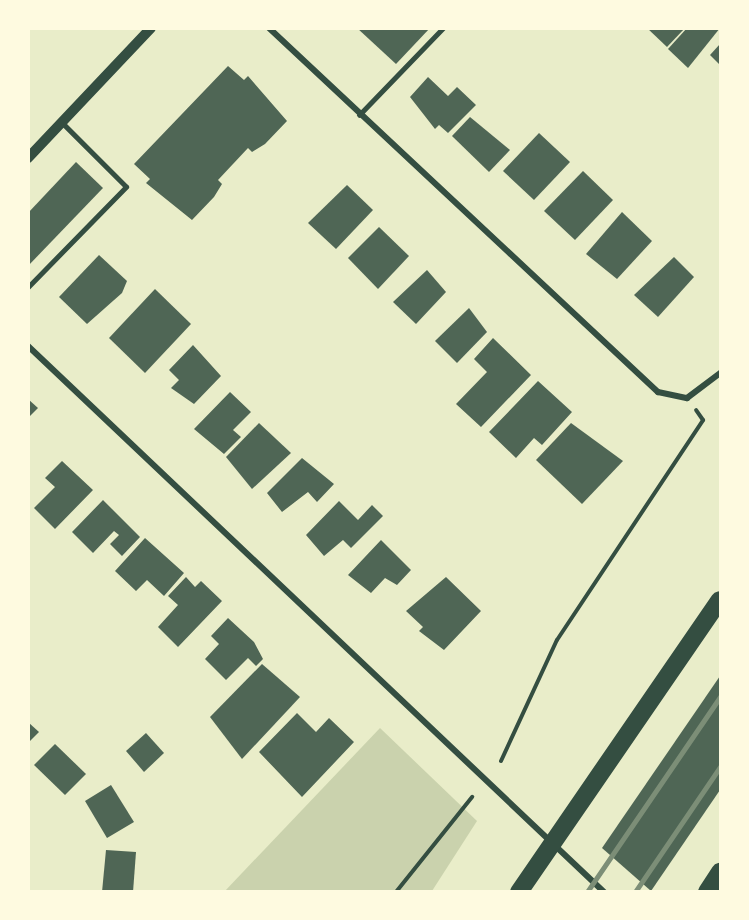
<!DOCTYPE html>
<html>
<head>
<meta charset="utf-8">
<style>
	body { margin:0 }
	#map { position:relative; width:749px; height:920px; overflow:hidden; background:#e9edc9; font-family:Overpass,sans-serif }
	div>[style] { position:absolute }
	.green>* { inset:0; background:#cad2ad }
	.building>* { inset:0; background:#4f6655 }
	.path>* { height:4px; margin:-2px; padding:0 2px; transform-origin:2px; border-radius:2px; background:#344e41 }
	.service>* { height:4.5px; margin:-2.25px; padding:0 2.25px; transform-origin:2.25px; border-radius:2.25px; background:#344e41 }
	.minor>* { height:6px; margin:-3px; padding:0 3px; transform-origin:3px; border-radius:3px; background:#344e41 }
	.tertiary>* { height:10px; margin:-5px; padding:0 5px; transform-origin:5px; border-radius:5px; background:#344e41 }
	.motorway>* { height:18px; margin:-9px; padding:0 9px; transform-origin:9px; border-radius:9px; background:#344e41 }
	.rail>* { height:4.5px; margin:-2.25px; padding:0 2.25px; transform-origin:2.25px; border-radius:2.25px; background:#7c8e77 }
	span { translate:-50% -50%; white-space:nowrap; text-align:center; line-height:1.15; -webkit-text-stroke:6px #fefae0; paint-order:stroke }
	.frame { position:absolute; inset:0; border:30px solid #fefae0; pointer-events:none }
</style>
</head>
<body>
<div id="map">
	<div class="green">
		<i style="clip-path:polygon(380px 728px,477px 821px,432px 891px,224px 892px)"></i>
	</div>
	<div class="building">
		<i style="clip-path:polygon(357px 28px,430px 28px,396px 64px)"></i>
		<i style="clip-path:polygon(647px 28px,685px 28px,667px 47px)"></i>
		<i style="clip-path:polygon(687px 28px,720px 28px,688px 68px,668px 49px)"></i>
		<i style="clip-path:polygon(720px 44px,720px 65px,710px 55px)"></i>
		<i style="clip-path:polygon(228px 66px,244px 80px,248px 76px,287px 121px,265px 144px,252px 152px,248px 148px,218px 180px,222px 184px,214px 197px,192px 220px,146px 183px,150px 179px,134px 164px)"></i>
		<i style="clip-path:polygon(428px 77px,448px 96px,457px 87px,476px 105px,448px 133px,439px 125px,435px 129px,410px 97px)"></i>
		<i style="clip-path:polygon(470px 117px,510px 150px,489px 172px,452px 136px)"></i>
		<i style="clip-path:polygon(539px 133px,570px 162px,534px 200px,503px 171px)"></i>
		<i style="clip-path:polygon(76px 162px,103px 188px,28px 266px,28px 213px)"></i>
		<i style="clip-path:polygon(583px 171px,613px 200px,575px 240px,544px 211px)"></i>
		<i style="clip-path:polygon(347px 185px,373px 210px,336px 249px,308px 223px)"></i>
		<i style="clip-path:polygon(622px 212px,652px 241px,617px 279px,586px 254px)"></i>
		<i style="clip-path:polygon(379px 227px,409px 256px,378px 289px,348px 258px)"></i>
		<i style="clip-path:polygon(99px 255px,127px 281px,122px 293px,87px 324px,59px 297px)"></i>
		<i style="clip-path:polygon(674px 257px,694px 277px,658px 317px,634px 295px)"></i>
		<i style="clip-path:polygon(427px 270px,446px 292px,416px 324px,393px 302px)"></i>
		<i style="clip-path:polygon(155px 289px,191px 324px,145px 373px,109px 338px)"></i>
		<i style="clip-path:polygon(469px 308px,487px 332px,457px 363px,435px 341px)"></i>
		<i style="clip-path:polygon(493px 338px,531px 375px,481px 427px,456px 404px,487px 372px,474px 359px)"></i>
		<i style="clip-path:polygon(193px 345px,221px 376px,194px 404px,171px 388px,179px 380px,169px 370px)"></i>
		<i style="clip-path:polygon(538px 381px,572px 412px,542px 445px,534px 438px,516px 458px,489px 432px)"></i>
		<i style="clip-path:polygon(230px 392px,251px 412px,233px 430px,241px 437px,224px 454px,194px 429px)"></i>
		<i style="clip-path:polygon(28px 399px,38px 408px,28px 418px)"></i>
		<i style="clip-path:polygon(259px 423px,291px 453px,252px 489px,226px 457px)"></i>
		<i style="clip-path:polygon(571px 423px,623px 461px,582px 504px,536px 460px)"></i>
		<i style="clip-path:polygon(302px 458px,334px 484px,317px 502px,308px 492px,282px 512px,267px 493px)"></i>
		<i style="clip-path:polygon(62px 461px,93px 490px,55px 529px,34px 508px,55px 487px,45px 478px)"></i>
		<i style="clip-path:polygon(103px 500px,140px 537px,122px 556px,110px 544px,119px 535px,114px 531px,93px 553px,72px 532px)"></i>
		<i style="clip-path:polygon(339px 501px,358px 520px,372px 505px,383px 516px,351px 548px,343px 540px,324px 556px,306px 535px)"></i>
		<i style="clip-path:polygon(145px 538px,184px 573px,164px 596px,147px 580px,136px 591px,115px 571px)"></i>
		<i style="clip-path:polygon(381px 540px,411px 570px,397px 585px,385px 578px,371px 593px,348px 575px)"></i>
		<i style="clip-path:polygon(186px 577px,195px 587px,201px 581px,222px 601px,178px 647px,158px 627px,178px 605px,168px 596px)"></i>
		<i style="clip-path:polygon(446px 577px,481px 611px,444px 650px,419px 631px,423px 627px,406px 611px)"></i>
		<i style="clip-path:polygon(228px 618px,254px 642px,263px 659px,256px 666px,248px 658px,226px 680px,205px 659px,219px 644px,211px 636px)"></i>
		<i style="clip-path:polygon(262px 664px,300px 697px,242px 759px,210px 717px)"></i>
		<i style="clip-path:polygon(720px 676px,720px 790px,651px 891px,602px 848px)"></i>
		<i style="clip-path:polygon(297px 713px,316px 732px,329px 718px,354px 742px,302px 797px,259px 752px)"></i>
		<i style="clip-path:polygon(28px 722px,39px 732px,28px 743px)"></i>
		<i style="clip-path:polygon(146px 733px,164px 753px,144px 772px,126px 751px)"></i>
		<i style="clip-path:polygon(55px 744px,86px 774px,65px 795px,34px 765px)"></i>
		<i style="clip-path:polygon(111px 785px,134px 822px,107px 838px,85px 801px)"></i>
		<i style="clip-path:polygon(106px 850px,136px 852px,133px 892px,102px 892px)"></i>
	</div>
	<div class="path">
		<i style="left:501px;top:761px;width:133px;rotate:-65.2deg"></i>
		<i style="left:557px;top:640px;width:264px;rotate:-56.4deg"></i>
		<i style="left:703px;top:420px;width:12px;rotate:-125deg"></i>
		<i style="left:396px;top:892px;width:122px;rotate:-51.3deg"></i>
	</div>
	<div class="service">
		<i style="left:359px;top:115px;width:121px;rotate:-46deg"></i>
		<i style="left:28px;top:287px;width:140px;rotate:-45.6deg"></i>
		<i style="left:126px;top:187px;width:91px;rotate:-135deg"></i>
	</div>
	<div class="minor">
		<i style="left:269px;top:28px;width:533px;rotate:43.1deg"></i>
		<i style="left:658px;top:392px;width:30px;rotate:12deg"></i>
		<i style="left:687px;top:398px;width:41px;rotate:-37.1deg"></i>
		<i style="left:28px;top:346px;width:794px;rotate:43.47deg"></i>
	</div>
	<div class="tertiary">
		<i style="left:28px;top:158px;width:179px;rotate:-46.6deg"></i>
	</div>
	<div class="motorway">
		<i style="left:519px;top:892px;width:354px;rotate:-55.5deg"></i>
		<i style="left:707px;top:892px;width:24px;rotate:-57deg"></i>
	</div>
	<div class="rail">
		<i style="left:587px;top:892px;width:236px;rotate:-55.7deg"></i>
		<i style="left:635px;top:892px;width:151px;rotate:-55.8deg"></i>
	</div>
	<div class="frame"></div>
</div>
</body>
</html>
